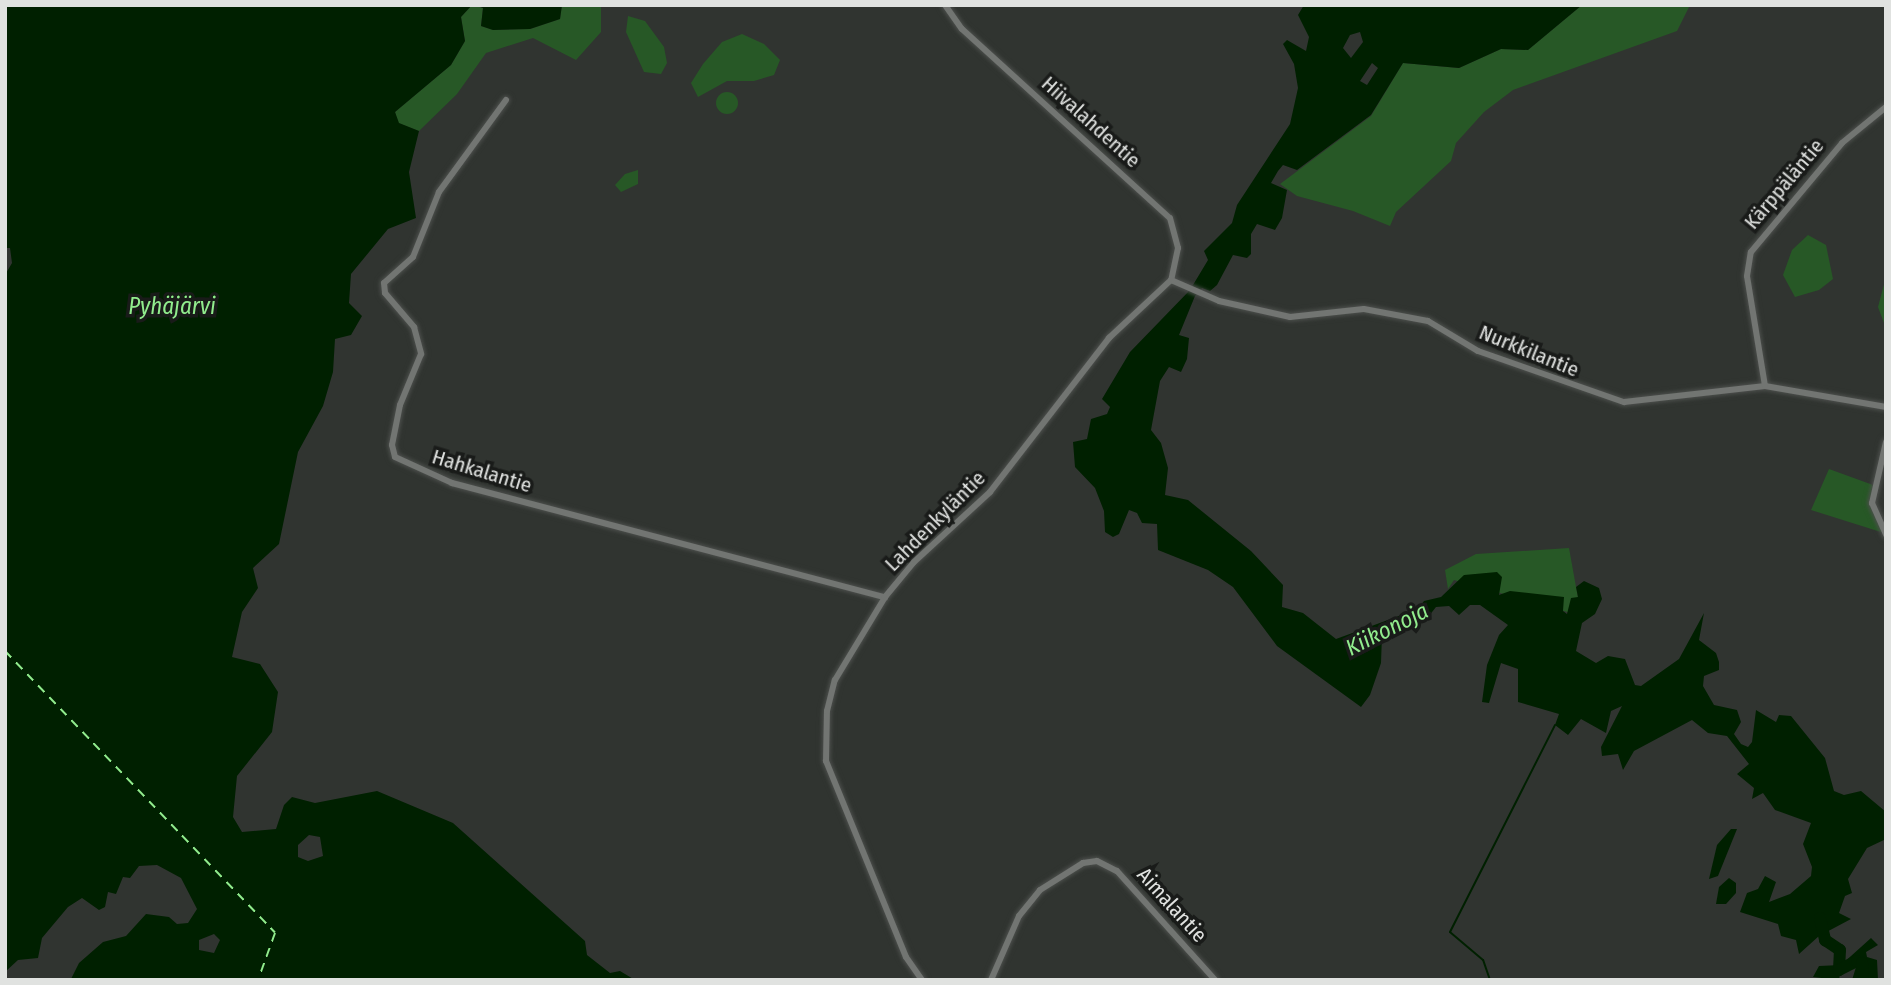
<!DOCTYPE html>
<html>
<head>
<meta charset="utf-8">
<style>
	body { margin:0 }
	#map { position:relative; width:1891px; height:985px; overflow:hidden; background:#303430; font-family:"Fira Sans Condensed",sans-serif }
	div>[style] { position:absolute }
	.green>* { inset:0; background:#275826 }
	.round { border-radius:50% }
	.water>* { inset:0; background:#002000 }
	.stream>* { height:2px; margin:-1px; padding:0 1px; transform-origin:1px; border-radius:1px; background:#002000 }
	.river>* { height:12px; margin:-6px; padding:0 6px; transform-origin:6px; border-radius:6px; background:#002000 }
	.ferry>* { height:2px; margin-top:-1px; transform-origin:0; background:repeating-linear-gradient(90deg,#91ec8d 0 9px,transparent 0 16px) }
	.roads { filter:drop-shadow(0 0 2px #4c4f4c) drop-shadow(0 0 2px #4c4f4c) }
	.minor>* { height:6px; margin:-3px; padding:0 3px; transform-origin:3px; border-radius:3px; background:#727572 }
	span { translate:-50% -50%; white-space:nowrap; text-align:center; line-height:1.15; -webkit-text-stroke:7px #191b19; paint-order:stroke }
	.street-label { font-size:21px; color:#e0e2e0 }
	.water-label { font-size:23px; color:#91ec8d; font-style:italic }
	.frame { position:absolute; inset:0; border:7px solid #e0e2e0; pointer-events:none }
</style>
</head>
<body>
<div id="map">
	<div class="green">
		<i style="clip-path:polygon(472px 5px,483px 8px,481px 26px,493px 30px,530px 29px,560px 19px,562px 5px,601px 5px,601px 32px,576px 60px,533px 38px,486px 53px,457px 94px,419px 131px,398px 123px,395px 112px,451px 65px,465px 41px,461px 17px)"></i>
		<i style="clip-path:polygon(1582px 5px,1690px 5px,1677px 31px,1513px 90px,1484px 112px,1456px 143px,1451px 161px,1396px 212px,1390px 226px,1353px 211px,1297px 196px,1280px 184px,1371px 116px,1403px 63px,1459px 68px,1501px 49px,1528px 50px)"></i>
		<i style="clip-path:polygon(628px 16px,645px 21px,664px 47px,667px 63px,661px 74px,644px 72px,626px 32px)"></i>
		<i style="clip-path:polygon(742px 34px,764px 44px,780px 60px,774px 75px,754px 81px,727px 81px,698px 97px,691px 83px,703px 64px,722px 42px)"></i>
		<i class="round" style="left:716px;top:92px;width:22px;height:22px"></i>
		<i style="clip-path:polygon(638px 170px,638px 184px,621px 192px,615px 185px,625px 174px)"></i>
		<i style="clip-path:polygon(1808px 235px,1826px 245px,1833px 279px,1819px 290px,1795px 297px,1783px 275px,1792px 250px)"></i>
		<i style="clip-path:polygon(1886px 277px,1886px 328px,1878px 307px)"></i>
		<i style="clip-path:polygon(1829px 469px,1873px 485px,1872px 503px,1884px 533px,1811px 510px)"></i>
		<i style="clip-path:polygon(1569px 548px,1578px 598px,1571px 613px,1454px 580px,1448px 589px,1445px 570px,1476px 554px)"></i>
	</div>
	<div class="water">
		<i style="clip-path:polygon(evenodd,5px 5px,472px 5px,461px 17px,465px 41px,451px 65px,395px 112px,399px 123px,419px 131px,409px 172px,416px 218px,388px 229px,351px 274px,349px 303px,362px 316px,351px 335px,335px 339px,333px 372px,323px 406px,298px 452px,279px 544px,253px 568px,258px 588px,242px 612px,232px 657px,260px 664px,278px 692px,272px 732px,237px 776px,233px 817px,242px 832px,276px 829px,284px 805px,292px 797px,315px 803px,377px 791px,453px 823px,585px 941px,587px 955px,610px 973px,620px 971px,635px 980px,60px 980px,71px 979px,79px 963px,103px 942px,126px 936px,146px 914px,169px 917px,177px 924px,188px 923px,197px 909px,181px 878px,157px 865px,139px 866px,130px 878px,123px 877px,116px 894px,108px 892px,105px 907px,99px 910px,82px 898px,68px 907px,42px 938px,38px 958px,18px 960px,5px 972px,5px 275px,12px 263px,10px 248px,5px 248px,5px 5px,309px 835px,320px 837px,323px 856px,308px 861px,298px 857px,298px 845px,309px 835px,5px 5px,214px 934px,220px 940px,214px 953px,199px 950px,199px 940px,214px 934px)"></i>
		<i style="clip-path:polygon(475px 5px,562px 5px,560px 19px,530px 29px,493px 30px,481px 26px,483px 8px)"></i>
		<i style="clip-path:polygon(evenodd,1304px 5px,1582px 5px,1528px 50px,1501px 49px,1459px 68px,1403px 63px,1371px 115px,1297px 170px,1283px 165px,1278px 171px,1271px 183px,1287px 190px,1282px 218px,1275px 230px,1257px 224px,1251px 234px,1251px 254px,1247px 258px,1233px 255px,1217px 285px,1210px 291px,1202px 288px,1195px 296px,1179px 335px,1189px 338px,1187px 359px,1181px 372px,1169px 367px,1160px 381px,1151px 430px,1161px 443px,1168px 468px,1165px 495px,1188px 500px,1251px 551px,1283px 585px,1282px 607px,1303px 613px,1336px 639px,1418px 609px,1424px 601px,1441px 597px,1464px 575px,1497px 572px,1502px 577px,1499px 595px,1510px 591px,1564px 597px,1563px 611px,1567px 614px,1571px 598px,1578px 597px,1576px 587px,1584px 581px,1599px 588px,1602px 599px,1595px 614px,1582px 623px,1576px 651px,1596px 663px,1608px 656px,1625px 659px,1635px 685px,1641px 686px,1679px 659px,1704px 613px,1699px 640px,1716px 653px,1719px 662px,1719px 670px,1704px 676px,1703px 686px,1714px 705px,1737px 710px,1741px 722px,1734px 734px,1741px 744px,1748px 747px,1752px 742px,1756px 710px,1776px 722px,1779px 715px,1791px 716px,1825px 758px,1834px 791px,1844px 795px,1861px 791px,1886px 812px,1886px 839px,1867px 848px,1848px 879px,1852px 893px,1845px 896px,1839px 913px,1851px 919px,1819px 936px,1799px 954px,1796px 940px,1781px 936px,1778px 924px,1740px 912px,1747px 893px,1758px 889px,1765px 876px,1776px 882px,1769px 902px,1790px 894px,1811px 876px,1812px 867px,1803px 844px,1811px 823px,1775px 810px,1763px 793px,1752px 799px,1754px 788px,1737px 774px,1749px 764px,1727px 736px,1708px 733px,1692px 720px,1634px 751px,1623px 770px,1618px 754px,1602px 756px,1601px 747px,1622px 706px,1611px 711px,1606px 733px,1581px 719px,1568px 735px,1555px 725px,1559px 714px,1518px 702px,1518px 669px,1501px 663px,1489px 703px,1482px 702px,1487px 665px,1499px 635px,1508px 625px,1480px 605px,1470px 605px,1459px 615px,1449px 606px,1436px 607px,1425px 621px,1393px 622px,1382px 635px,1381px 663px,1370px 695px,1361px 707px,1277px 646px,1233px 587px,1208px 570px,1158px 550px,1157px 524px,1142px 523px,1137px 513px,1129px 510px,1119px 534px,1113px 537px,1105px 532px,1104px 511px,1095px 488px,1075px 467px,1073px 442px,1087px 439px,1091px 419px,1107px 414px,1110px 407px,1102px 399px,1130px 352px,1190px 290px,1208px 260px,1204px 251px,1232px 223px,1237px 205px,1290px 124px,1298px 88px,1294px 64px,1283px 44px,1287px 40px,1306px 51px,1309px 37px,1298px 15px,1304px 5px,1360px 32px,1363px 42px,1351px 58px,1343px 48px,1350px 35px,1360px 32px,1304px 5px,1372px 63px,1378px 68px,1367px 85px,1360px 81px,1372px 63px)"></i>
		<i style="clip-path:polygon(1731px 829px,1737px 829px,1718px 876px,1709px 879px,1717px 845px)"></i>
		<i style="clip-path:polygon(1729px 878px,1736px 883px,1736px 893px,1726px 904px,1716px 904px,1719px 887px)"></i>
		<i style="clip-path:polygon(1871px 938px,1878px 945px,1866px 952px,1867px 957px,1877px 960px,1878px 980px,1852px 980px,1856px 967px,1840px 974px,1839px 980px,1813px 977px,1819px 966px,1841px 965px)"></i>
	</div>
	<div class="stream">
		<i style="left:1490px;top:980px;width:21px;rotate:-109deg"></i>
		<i style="left:1483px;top:960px;width:43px;rotate:-139.7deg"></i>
		<i style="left:1450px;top:932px;width:232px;rotate:-63.1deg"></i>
	</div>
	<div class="river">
		<i style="left:1820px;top:918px;width:23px;rotate:77deg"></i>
		<i style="left:1825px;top:940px;width:18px;rotate:34deg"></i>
		<i style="left:1840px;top:950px;width:20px;rotate:93deg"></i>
		<i style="left:1839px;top:970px;width:20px;rotate:-27deg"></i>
		<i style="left:1857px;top:961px;width:5px;rotate:22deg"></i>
		<i style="left:1862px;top:963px;width:17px;rotate:87deg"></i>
	</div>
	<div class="ferry">
		<i style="left:5px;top:651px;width:390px;rotate:46.2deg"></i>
		<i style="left:275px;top:933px;width:50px;rotate:109.9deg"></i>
	</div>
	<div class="roads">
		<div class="minor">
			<i style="left:945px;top:5px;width:29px;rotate:55deg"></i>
			<i style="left:962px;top:29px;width:281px;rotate:42.3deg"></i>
			<i style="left:1170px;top:218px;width:31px;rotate:75deg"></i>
			<i style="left:1178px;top:248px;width:33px;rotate:102deg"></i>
			<i style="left:506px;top:100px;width:114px;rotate:126.1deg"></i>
			<i style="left:439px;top:192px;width:70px;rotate:111.8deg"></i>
			<i style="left:413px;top:257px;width:39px;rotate:138deg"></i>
			<i style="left:384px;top:283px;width:10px;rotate:84deg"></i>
			<i style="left:385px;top:293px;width:45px;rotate:49.5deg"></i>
			<i style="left:414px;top:327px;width:28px;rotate:75deg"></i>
			<i style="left:421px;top:354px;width:55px;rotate:112.4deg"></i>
			<i style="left:400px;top:405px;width:41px;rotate:101.3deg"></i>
			<i style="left:392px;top:445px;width:12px;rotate:76deg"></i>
			<i style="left:395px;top:457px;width:63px;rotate:24.5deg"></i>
			<i style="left:452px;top:483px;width:448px;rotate:14.8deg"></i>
			<i style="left:1171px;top:280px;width:52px;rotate:23.6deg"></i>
			<i style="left:1219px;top:301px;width:73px;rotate:12.7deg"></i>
			<i style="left:1290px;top:317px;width:74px;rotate:-6.2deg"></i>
			<i style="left:1364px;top:309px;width:65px;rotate:10.6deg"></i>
			<i style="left:1428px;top:321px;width:58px;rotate:31deg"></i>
			<i style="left:1478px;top:351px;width:155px;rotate:19.3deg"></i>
			<i style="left:1624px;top:402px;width:142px;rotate:-6.5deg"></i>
			<i style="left:1765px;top:386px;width:123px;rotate:9.8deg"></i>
			<i style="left:1765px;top:386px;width:111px;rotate:-99.3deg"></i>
			<i style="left:1747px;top:276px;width:24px;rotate:-81deg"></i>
			<i style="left:1751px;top:252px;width:142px;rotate:-50.1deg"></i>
			<i style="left:1842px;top:143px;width:57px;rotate:-39.3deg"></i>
			<i style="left:1886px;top:442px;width:63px;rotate:102.9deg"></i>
			<i style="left:1872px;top:503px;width:35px;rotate:66deg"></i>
			<i style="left:922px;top:980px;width:28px;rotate:-125deg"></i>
			<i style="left:906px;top:957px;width:212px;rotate:-112.2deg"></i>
			<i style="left:826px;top:761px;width:50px;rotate:-88.9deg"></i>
			<i style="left:827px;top:711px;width:32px;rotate:-76deg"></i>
			<i style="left:835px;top:680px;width:97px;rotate:-58.9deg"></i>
			<i style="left:885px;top:597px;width:45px;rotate:-50.4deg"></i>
			<i style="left:914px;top:562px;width:103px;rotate:-42.6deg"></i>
			<i style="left:990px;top:492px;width:195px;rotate:-52.3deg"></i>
			<i style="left:1109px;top:338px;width:85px;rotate:-43.1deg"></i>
			<i style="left:991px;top:980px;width:70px;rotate:-66.4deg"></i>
			<i style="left:1019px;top:916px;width:33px;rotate:-51deg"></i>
			<i style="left:1040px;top:890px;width:51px;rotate:-32.1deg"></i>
			<i style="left:1083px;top:863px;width:14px;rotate:-8deg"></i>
			<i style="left:1097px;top:861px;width:22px;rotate:27deg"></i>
			<i style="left:1117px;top:871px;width:147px;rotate:48deg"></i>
		</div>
	</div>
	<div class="street-label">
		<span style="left:1091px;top:122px;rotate:42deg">Hiivalahdentie</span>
		<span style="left:1784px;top:184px;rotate:-50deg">Kärppäläntie</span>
		<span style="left:1529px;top:351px;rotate:22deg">Nurkkilantie</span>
		<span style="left:482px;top:471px;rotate:17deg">Hahkalantie</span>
		<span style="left:935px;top:521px;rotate:-45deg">Lahdenkyläntie</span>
		<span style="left:1172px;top:905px;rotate:48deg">Aimalantie</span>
	</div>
	<div class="water-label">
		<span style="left:172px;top:306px">Pyhäjärvi</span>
		<span style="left:1387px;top:629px;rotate:-27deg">Kiikonoja</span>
	</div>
	<div class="frame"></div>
</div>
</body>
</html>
